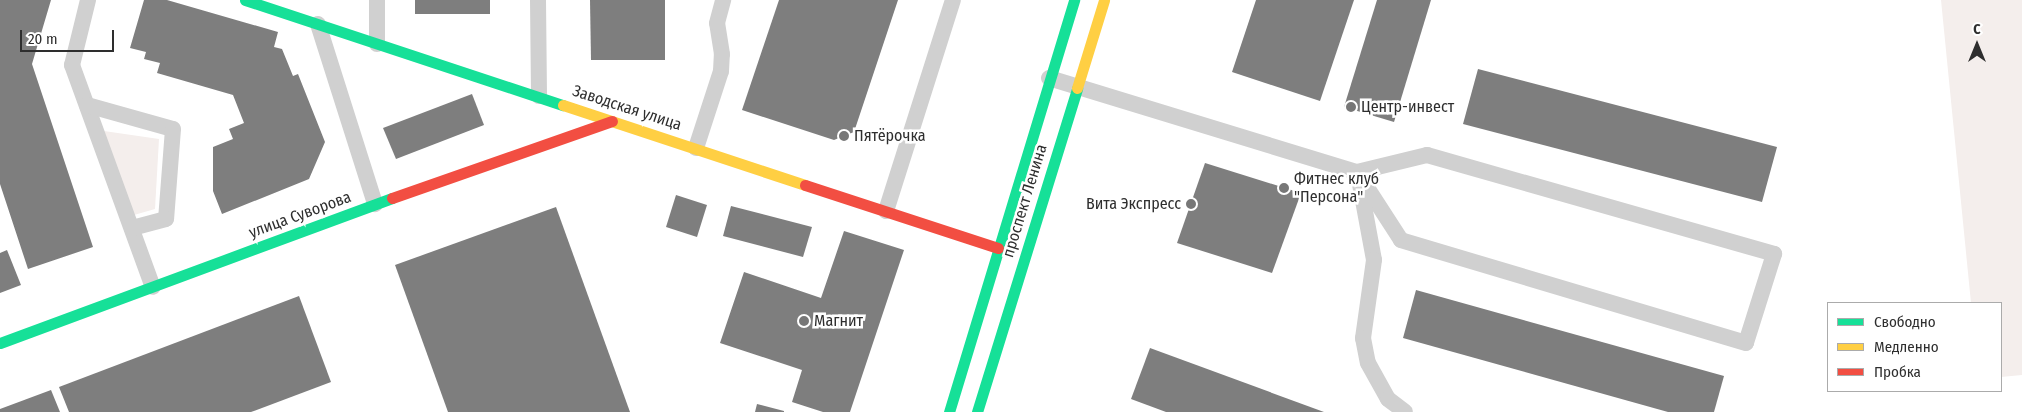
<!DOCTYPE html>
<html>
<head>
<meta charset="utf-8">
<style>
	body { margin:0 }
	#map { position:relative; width:2022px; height:412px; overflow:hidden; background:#fff; font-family:"Fira Sans Condensed",sans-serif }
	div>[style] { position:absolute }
	.green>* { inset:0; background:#f4eeec }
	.building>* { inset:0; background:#7e7e7e }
	.lane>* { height:16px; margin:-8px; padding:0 8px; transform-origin:8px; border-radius:8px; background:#d0d0d0 }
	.fast>* { height:11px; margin:-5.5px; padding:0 5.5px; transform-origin:5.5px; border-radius:5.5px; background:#16e098 }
	.slow>* { height:11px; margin:-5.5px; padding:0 5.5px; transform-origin:5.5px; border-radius:5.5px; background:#ffcf43 }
	.jam>* { height:11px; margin:-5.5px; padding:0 5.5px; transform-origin:5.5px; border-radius:5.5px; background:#f24e42 }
	.dots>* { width:14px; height:14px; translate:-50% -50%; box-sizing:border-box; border:2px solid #fff; border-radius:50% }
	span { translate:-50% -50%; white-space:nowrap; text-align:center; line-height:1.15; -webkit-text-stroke:5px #fff; paint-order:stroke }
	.poi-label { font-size:16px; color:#2e2e2e }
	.left { translate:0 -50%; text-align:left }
	.right { translate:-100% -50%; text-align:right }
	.street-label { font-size:16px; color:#2e2e2e }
	.legend { position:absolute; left:1827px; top:302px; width:175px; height:90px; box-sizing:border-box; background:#fff; border:1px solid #ababab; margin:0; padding:6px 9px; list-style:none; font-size:15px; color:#2e2e2e }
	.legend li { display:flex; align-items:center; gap:10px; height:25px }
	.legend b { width:25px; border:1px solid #ababab }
	.north { position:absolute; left:1952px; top:20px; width:50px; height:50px; -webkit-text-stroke:4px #fff; paint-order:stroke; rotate:0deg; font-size:14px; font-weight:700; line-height:20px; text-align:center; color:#2e2e2e }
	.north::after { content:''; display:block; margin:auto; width:18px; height:22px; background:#2e2e2e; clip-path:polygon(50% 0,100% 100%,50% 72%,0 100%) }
	.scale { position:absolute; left:20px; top:30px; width:94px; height:22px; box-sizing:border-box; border:2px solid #2e2e2e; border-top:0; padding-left:6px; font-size:15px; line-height:18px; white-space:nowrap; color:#2e2e2e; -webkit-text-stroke:4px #fff; paint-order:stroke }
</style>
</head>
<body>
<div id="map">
	<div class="green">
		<i style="clip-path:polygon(1941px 0,2022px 0,2022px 375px,2001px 377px,2001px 303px,1971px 303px)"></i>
		<i style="clip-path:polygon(104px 131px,159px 139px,155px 209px,134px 215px)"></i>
	</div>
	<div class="building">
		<i style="clip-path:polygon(0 0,51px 0,32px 64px,93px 247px,28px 269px,0 184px)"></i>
		<i style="clip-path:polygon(144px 0,167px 0,278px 32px,274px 47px,282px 49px,293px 76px,298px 74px,325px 142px,309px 179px,222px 214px,213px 191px,213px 147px,233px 139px,229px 129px,244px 123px,233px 95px,157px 73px,160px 63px,144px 59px,146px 52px,130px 48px)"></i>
		<i style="clip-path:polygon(415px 0,490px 0,490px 14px,415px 14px)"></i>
		<i style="clip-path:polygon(590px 0,665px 0,665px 60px,591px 60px)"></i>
		<i style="clip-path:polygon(779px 0,898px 0,854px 132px,834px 140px,742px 110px)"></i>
		<i style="clip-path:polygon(1256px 0,1354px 0,1320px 101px,1232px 72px)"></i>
		<i style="clip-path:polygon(1377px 0,1431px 0,1394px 122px,1344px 107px)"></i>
		<i style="clip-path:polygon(1478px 69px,1777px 147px,1762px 202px,1463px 124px)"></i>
		<i style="clip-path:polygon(472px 94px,484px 125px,396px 159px,383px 128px)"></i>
		<i style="clip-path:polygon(1205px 163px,1301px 193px,1272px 273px,1177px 243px)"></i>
		<i style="clip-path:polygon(676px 195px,707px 205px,697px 237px,666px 227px)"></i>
		<i style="clip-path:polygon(731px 206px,812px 227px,803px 257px,723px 236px)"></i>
		<i style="clip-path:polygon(556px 207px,630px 412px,448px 412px,395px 265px)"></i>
		<i style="clip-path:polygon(844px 231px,904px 250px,850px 412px,823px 412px,792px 402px,802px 370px,720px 343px,744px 272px,821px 298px)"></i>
		<i style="clip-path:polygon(7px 250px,21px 285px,0 293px,0 253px)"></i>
		<i style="clip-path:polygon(1416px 290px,1724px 376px,1714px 412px,1668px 412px,1403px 338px)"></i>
		<i style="clip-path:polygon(299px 296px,331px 382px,251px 412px,69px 412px,59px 387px)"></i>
		<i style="clip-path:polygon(1150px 348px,1324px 412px,1166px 412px,1131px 399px)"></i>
		<i style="clip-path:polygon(51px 390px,60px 412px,0 412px,0 409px)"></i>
		<i style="clip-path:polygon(757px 404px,784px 411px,784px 412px,755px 412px)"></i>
	</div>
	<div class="lane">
		<i style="left:88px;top:0;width:67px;rotate:103.8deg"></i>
		<i style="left:72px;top:65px;width:236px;rotate:70deg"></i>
		<i style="left:538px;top:0;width:96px;rotate:89.4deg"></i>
		<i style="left:318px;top:24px;width:189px;rotate:72.4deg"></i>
		<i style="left:377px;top:44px;width:44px;rotate:-90deg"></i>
		<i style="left:1049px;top:78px;width:322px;rotate:17deg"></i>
		<i style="left:1357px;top:172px;width:72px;rotate:-13.7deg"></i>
		<i style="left:1427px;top:155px;width:361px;rotate:15.9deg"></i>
		<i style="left:1774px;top:254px;width:93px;rotate:107.5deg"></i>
		<i style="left:1746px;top:343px;width:360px;rotate:-163.4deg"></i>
		<i style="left:1401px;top:240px;width:81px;rotate:-122.9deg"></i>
		<i style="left:87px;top:105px;width:89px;rotate:15.6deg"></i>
		<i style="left:173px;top:129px;width:90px;rotate:94.4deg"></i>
		<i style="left:166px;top:219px;width:35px;rotate:165deg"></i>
		<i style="left:696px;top:148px;width:81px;rotate:-72deg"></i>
		<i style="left:721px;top:71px;width:17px;rotate:-87deg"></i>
		<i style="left:722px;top:54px;width:31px;rotate:-99deg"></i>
		<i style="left:717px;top:23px;width:24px;rotate:-75deg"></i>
		<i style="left:1359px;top:179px;width:82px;rotate:79.5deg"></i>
		<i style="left:1374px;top:260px;width:79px;rotate:98deg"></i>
		<i style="left:1363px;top:338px;width:25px;rotate:79deg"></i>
		<i style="left:1368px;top:363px;width:41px;rotate:60.9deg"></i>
		<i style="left:1388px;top:399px;width:21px;rotate:37deg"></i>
		<i style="left:886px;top:211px;width:221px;rotate:-72.4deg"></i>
	</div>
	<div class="fast">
		<i style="left:245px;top:0;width:335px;rotate:18.3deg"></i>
		<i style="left:0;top:343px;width:418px;rotate:-20.3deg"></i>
		<i style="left:949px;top:412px;width:431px;rotate:-73.1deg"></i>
		<i style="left:977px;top:412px;width:339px;rotate:-72.8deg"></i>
	</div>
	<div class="slow">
		<i style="left:1077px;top:88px;width:92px;rotate:-72.9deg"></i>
		<i style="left:563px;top:105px;width:255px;rotate:18.3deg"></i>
	</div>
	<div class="jam">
		<i style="left:805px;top:185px;width:203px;rotate:18.1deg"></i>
		<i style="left:392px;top:198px;width:233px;rotate:-19.3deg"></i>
	</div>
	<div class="dots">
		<i style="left:1351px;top:107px;background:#777"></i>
		<i style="left:844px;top:136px;background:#777"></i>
		<i style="left:1284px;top:188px;background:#777"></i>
		<i style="left:1191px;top:204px;background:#777"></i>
		<i style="left:804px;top:321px;background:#777"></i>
	</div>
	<div class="poi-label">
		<span class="left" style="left:1361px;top:107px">Центр-инвест</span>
		<span class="left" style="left:854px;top:136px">Пятёрочка</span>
		<span class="left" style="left:1294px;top:188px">Фитнес клуб<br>"Персона"</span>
		<span class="right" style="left:1181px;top:204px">Вита Экспресс</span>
		<span class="left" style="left:814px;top:321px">Магнит</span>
	</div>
	<div class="street-label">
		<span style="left:627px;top:108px;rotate:18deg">Заводская улица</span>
		<span style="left:1025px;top:201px;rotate:-73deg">проспект Ленина</span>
		<span style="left:300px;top:215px;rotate:-20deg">улица Суворова</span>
	</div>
	<ul class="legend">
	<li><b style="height:6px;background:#16e098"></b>Свободно</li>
	<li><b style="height:6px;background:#ffcf43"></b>Медленно</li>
	<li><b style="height:6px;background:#f24e42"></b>Пробка</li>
	</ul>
	<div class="north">С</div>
	<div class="scale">20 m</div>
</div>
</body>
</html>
